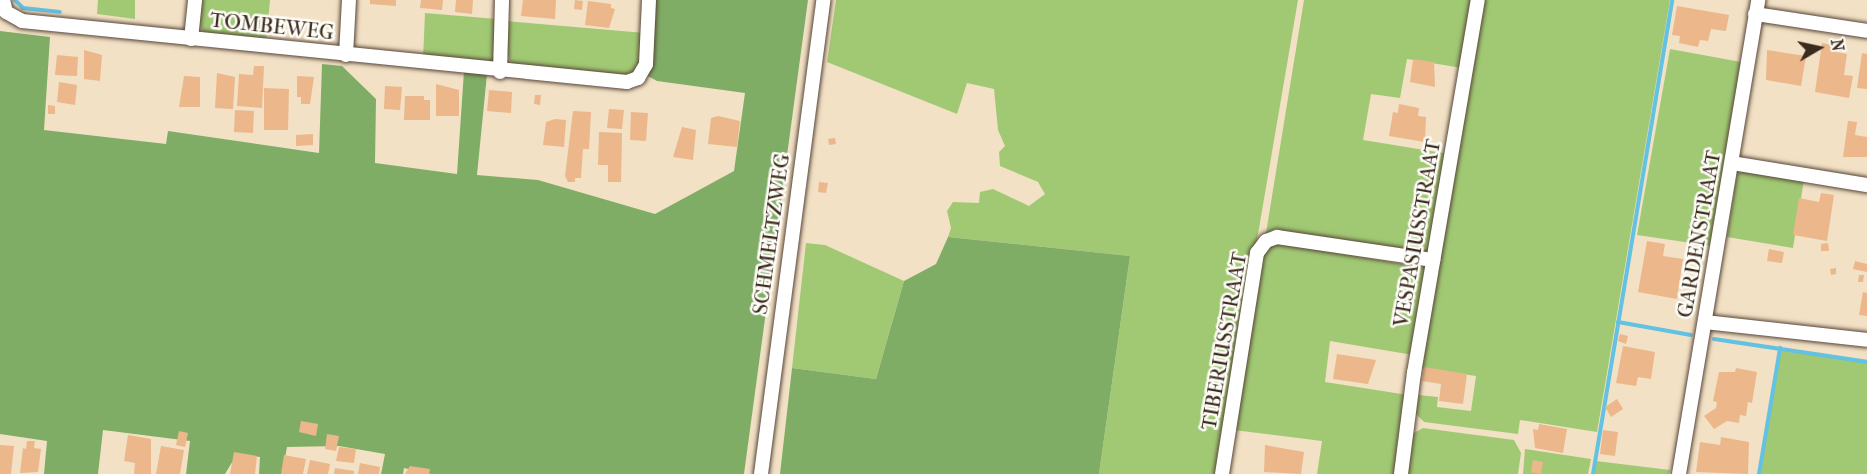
<!DOCTYPE html>
<html>
<head>
<meta charset="utf-8">
<style>
	body { margin:0 }
	#map { position:relative; width:1867px; height:474px; overflow:hidden; background:#f3e1c6; font-family:"IM FELL French Canon",serif }
	div>[style] { position:absolute }
	.green>* { inset:0; background:#a1c974 }
	.forest>* { inset:0; background:#80ad66 }
	.stream>* { height:4px; margin:-2px; padding:0 2px; transform-origin:2px; border-radius:2px; background:#63c1e1 }
	.building>* { inset:0; background:#ebb78b }
	.roads { filter:drop-shadow(0 0 2px #574537) drop-shadow(0 0 2px #574537) }
	.street>* { height:14px; margin:-7px; padding:0 7px; transform-origin:7px; border-radius:7px; background:#fff }
	span { translate:-50% -50%; white-space:nowrap; text-align:center; line-height:1.15; -webkit-text-stroke:5px #fdfcf7; paint-order:stroke }
	.street-label { font-size:21px; color:#3b2a1e }
	.north { position:absolute; left:1789px; top:18px; width:60px; height:60px; -webkit-text-stroke:4px #fdfcf7; paint-order:stroke; rotate:81deg; font-size:16px; font-weight:700; line-height:24px; text-align:center; color:#3b2a1e }
	.north::after { content:''; display:block; margin:auto; width:21px; height:27px; background:#3b2a1e; clip-path:polygon(50% 0,100% 100%,50% 72%,0 100%) }
</style>
</head>
<body>
<div id="map">
	<div class="green">
		<i style="clip-path:polygon(98px 0,135px 0,135px 19px,97px 14px)"></i>
		<i style="clip-path:polygon(199px 0,270px 0,266px 43px,204px 33px,197px 20px)"></i>
		<i style="clip-path:polygon(836px 0,1298px 0,1217px 474px,1099px 474px,1130px 256px,948px 237px,951px 228px,947px 211px,953px 202px,979px 203px,980px 192px,993px 189px,1029px 206px,1045px 194px,1038px 182px,1000px 166px,999px 152px,1005px 146px,998px 130px,994px 89px,967px 83px,957px 114px,827px 62px)"></i>
		<i style="clip-path:polygon(1304px 0,1472px 0,1462px 68px,1407px 59px,1400px 98px,1371px 94px,1363px 140px,1449px 154px,1429px 254px,1269px 237px,1266px 233px)"></i>
		<i style="clip-path:polygon(1481px 0,1670px 0,1597px 432px,1520px 420px,1518px 434px,1424px 422px,1416px 414px,1419px 395px,1438px 397px,1437px 407px,1471px 411px,1476px 376px,1420px 368px)"></i>
		<i style="clip-path:polygon(425px 13px,497px 19px,495px 61px,423px 59px)"></i>
		<i style="clip-path:polygon(506px 21px,645px 33px,643px 61px,633px 74px,623px 79px,514px 68px,506px 52px)"></i>
		<i style="clip-path:polygon(1670px 49px,1741px 62px,1712px 246px,1637px 235px)"></i>
		<i style="clip-path:polygon(1743px 171px,1804px 180px,1793px 248px,1727px 237px,1737px 174px)"></i>
		<i style="clip-path:polygon(1271px 242px,1426px 268px,1413px 355px,1330px 341px,1325px 382px,1408px 395px,1396px 474px,1317px 474px,1322px 441px,1234px 430px,1260px 257px)"></i>
		<i style="clip-path:polygon(806px 243px,825px 245px,904px 281px,876px 379px,792px 368px)"></i>
		<i style="clip-path:polygon(1780px 348px,1867px 362px,1867px 474px,1759px 474px)"></i>
		<i style="clip-path:polygon(1423px 428px,1514px 440px,1521px 453px,1518px 474px,1406px 474px,1412px 434px)"></i>
		<i style="clip-path:polygon(1525px 449px,1591px 459px,1588px 474px,1523px 474px)"></i>
		<i style="clip-path:polygon(1596px 461px,1670px 470px,1669px 474px,1594px 474px)"></i>
	</div>
	<div class="forest">
		<i style="clip-path:polygon(653px 0,808px 0,744px 474px,431px 474px,404px 468px,403px 474px,381px 474px,385px 454px,339px 446px,287px 447px,282px 474px,259px 474px,260px 457px,237px 454px,225px 474px,186px 474px,190px 441px,103px 430px,98px 474px,44px 474px,47px 441px,0 434px,0 31px,50px 37px,44px 130px,166px 144px,168px 131px,319px 153px,322px 64px,342px 66px,376px 99px,375px 163px,457px 174px,464px 71px,487px 74px,477px 175px,538px 180px,655px 214px,734px 171px,745px 93px,657px 81px,646px 75px)"></i>
		<i style="clip-path:polygon(948px 237px,1130px 256px,1099px 474px,780px 474px,792px 368px,876px 379px,904px 281px,936px 264px)"></i>
	</div>
	<div class="stream">
		<i style="left:15px;top:0;width:11px;rotate:45deg"></i>
		<i style="left:23px;top:8px;width:37px;rotate:6deg"></i>
		<i style="left:1618px;top:322px;width:74px;rotate:10.1deg"></i>
		<i style="left:1714px;top:339px;width:155px;rotate:8.5deg"></i>
		<i style="left:1593px;top:474px;width:481px;rotate:-80.5deg"></i>
		<i style="left:1759px;top:474px;width:128px;rotate:-80.5deg"></i>
	</div>
	<div class="building">
		<i style="clip-path:polygon(370px 0,396px 0,396px 6px,370px 4px)"></i>
		<i style="clip-path:polygon(421px 0,443px 0,442px 10px,420px 8px)"></i>
		<i style="clip-path:polygon(456px 0,473px 0,472px 14px,455px 12px)"></i>
		<i style="clip-path:polygon(523px 0,556px 0,555px 19px,521px 16px)"></i>
		<i style="clip-path:polygon(575px 0,583px 1px,582px 10px,574px 9px)"></i>
		<i style="clip-path:polygon(588px 1px,611px 4px,611px 8px,615px 9px,609px 28px,585px 25px)"></i>
		<i style="clip-path:polygon(1677px 6px,1729px 15px,1726px 31px,1711px 29px,1708px 41px,1700px 40px,1698px 47px,1679px 43px,1680px 36px,1672px 35px)"></i>
		<i style="clip-path:polygon(1822px 43px,1837px 46px,1836px 52px,1847px 54px,1844px 75px,1853px 76px,1849px 98px,1815px 92px)"></i>
		<i style="clip-path:polygon(84px 50px,102px 55px,100px 81px,84px 79px)"></i>
		<i style="clip-path:polygon(1767px 50px,1806px 56px,1801px 86px,1766px 80px)"></i>
		<i style="clip-path:polygon(1862px 53px,1867px 54px,1867px 89px,1857px 88px)"></i>
		<i style="clip-path:polygon(57px 55px,78px 57px,77px 76px,55px 75px)"></i>
		<i style="clip-path:polygon(1413px 59px,1434px 62px,1435px 87px,1410px 82px)"></i>
		<i style="clip-path:polygon(254px 66px,264px 66px,262px 108px,237px 106px,239px 74px,253px 75px)"></i>
		<i style="clip-path:polygon(217px 73px,235px 77px,233px 109px,215px 108px)"></i>
		<i style="clip-path:polygon(184px 76px,200px 77px,200px 107px,179px 107px)"></i>
		<i style="clip-path:polygon(297px 76px,314px 77px,310px 104px,301px 104px,301px 97px,297px 97px)"></i>
		<i style="clip-path:polygon(59px 82px,77px 85px,75px 105px,57px 102px)"></i>
		<i style="clip-path:polygon(436px 84px,459px 90px,459px 116px,436px 116px)"></i>
		<i style="clip-path:polygon(385px 86px,402px 87px,400px 110px,384px 109px)"></i>
		<i style="clip-path:polygon(264px 88px,289px 89px,288px 130px,264px 130px)"></i>
		<i style="clip-path:polygon(489px 90px,512px 92px,511px 113px,487px 111px)"></i>
		<i style="clip-path:polygon(535px 95px,541px 95px,540px 105px,534px 104px)"></i>
		<i style="clip-path:polygon(405px 96px,424px 96px,424px 100px,430px 100px,430px 120px,404px 120px)"></i>
		<i style="clip-path:polygon(1399px 104px,1419px 108px,1418px 116px,1426px 117px,1425px 142px,1389px 136px,1393px 112px,1398px 113px)"></i>
		<i style="clip-path:polygon(48px 105px,55px 106px,55px 114px,48px 114px)"></i>
		<i style="clip-path:polygon(609px 109px,624px 110px,622px 129px,607px 128px)"></i>
		<i style="clip-path:polygon(235px 110px,254px 111px,253px 133px,234px 132px)"></i>
		<i style="clip-path:polygon(573px 111px,591px 112px,589px 149px,583px 149px,581px 178px,575px 178px,575px 182px,568px 182px,565px 176px)"></i>
		<i style="clip-path:polygon(631px 112px,648px 113px,646px 141px,630px 140px)"></i>
		<i style="clip-path:polygon(718px 116px,740px 121px,737px 147px,708px 144px,711px 118px)"></i>
		<i style="clip-path:polygon(555px 119px,566px 120px,564px 147px,543px 145px,546px 122px)"></i>
		<i style="clip-path:polygon(1848px 121px,1857px 122px,1855px 135px,1867px 137px,1867px 157px,1843px 157px)"></i>
		<i style="clip-path:polygon(682px 127px,696px 130px,693px 160px,673px 157px)"></i>
		<i style="clip-path:polygon(599px 132px,622px 133px,621px 182px,608px 182px,608px 165px,598px 165px)"></i>
		<i style="clip-path:polygon(313px 134px,313px 145px,296px 146px,296px 135px)"></i>
		<i style="clip-path:polygon(835px 138px,836px 144px,829px 145px,828px 139px)"></i>
		<i style="clip-path:polygon(819px 182px,828px 183px,826px 193px,818px 192px)"></i>
		<i style="clip-path:polygon(1821px 193px,1834px 195px,1827px 241px,1793px 235px,1799px 198px,1819px 202px)"></i>
		<i style="clip-path:polygon(1647px 241px,1665px 244px,1663px 256px,1683px 259px,1677px 299px,1638px 292px)"></i>
		<i style="clip-path:polygon(1828px 243px,1829px 251px,1821px 251px,1821px 244px)"></i>
		<i style="clip-path:polygon(1769px 249px,1784px 252px,1782px 263px,1767px 261px)"></i>
		<i style="clip-path:polygon(1855px 261px,1867px 264px,1867px 272px,1853px 269px)"></i>
		<i style="clip-path:polygon(1836px 268px,1836px 274px,1831px 275px,1830px 269px)"></i>
		<i style="clip-path:polygon(1859px 275px,1864px 275px,1863px 282px,1858px 282px)"></i>
		<i style="clip-path:polygon(1863px 292px,1867px 293px,1867px 316px,1859px 315px)"></i>
		<i style="clip-path:polygon(1620px 334px,1628px 336px,1626px 344px,1618px 341px)"></i>
		<i style="clip-path:polygon(1623px 346px,1655px 352px,1651px 379px,1638px 377px,1636px 386px,1616px 383px)"></i>
		<i style="clip-path:polygon(1337px 354px,1376px 360px,1368px 384px,1333px 379px)"></i>
		<i style="clip-path:polygon(1424px 367px,1467px 374px,1463px 404px,1439px 401px,1441px 384px,1422px 381px)"></i>
		<i style="clip-path:polygon(1736px 368px,1757px 372px,1752px 403px,1748px 402px,1746px 416px,1740px 415px,1739px 423px,1727px 421px,1714px 429px,1704px 416px,1716px 408px,1717px 402px,1713px 401px,1719px 372px,1735px 372px)"></i>
		<i style="clip-path:polygon(1617px 399px,1623px 409px,1611px 417px,1605px 407px)"></i>
		<i style="clip-path:polygon(301px 421px,318px 424px,316px 436px,299px 432px)"></i>
		<i style="clip-path:polygon(1539px 424px,1567px 429px,1563px 453px,1535px 448px,1533px 429px,1538px 430px)"></i>
		<i style="clip-path:polygon(1603px 430px,1618px 432px,1615px 456px,1600px 454px)"></i>
		<i style="clip-path:polygon(179px 431px,188px 433px,185px 447px,176px 445px)"></i>
		<i style="clip-path:polygon(327px 434px,339px 436px,336px 451px,325px 449px)"></i>
		<i style="clip-path:polygon(128px 435px,151px 439px,151px 474px,134px 474px,135px 463px,124px 461px)"></i>
		<i style="clip-path:polygon(1721px 437px,1749px 442px,1748px 474px,1696px 472px,1700px 442px,1720px 445px)"></i>
		<i style="clip-path:polygon(27px 441px,35px 441px,34px 448px,41px 449px,38px 472px,20px 473px,23px 448px,26px 449px)"></i>
		<i style="clip-path:polygon(0 445px,14px 446px,11px 474px,0 474px)"></i>
		<i style="clip-path:polygon(1265px 445px,1304px 452px,1301px 474px,1264px 472px)"></i>
		<i style="clip-path:polygon(161px 446px,184px 450px,180px 474px,156px 474px)"></i>
		<i style="clip-path:polygon(339px 447px,356px 449px,354px 463px,336px 461px)"></i>
		<i style="clip-path:polygon(234px 452px,257px 456px,255px 474px,230px 474px)"></i>
		<i style="clip-path:polygon(284px 455px,306px 459px,303px 474px,281px 474px)"></i>
		<i style="clip-path:polygon(310px 460px,330px 464px,328px 474px,307px 474px)"></i>
		<i style="clip-path:polygon(1533px 460px,1543px 462px,1541px 474px,1531px 472px)"></i>
		<i style="clip-path:polygon(360px 463px,380px 467px,379px 474px,358px 474px)"></i>
		<i style="clip-path:polygon(410px 466px,430px 469px,429px 474px,405px 474px)"></i>
		<i style="clip-path:polygon(335px 468px,354px 471px,354px 474px,334px 474px)"></i>
	</div>
	<div class="roads">
		<div class="street">
			<i style="left:3px;top:0;width:12px;rotate:76deg"></i>
			<i style="left:6px;top:12px;width:18px;rotate:29deg"></i>
			<i style="left:22px;top:21px;width:608px;rotate:5.76deg"></i>
			<i style="left:627px;top:82px;width:12px;rotate:-20deg"></i>
			<i style="left:638px;top:78px;width:16px;rotate:-60deg"></i>
			<i style="left:646px;top:64px;width:64px;rotate:-87.3deg"></i>
			<i style="left:1755px;top:14px;width:113px;rotate:8.6deg"></i>
			<i style="left:191px;top:39px;width:39px;rotate:-84deg"></i>
			<i style="left:346px;top:55px;width:55px;rotate:-86.9deg"></i>
			<i style="left:500px;top:72px;width:72px;rotate:-88.4deg"></i>
			<i style="left:1732px;top:163px;width:137px;rotate:9.3deg"></i>
			<i style="left:1705px;top:322px;width:163px;rotate:6.3deg"></i>
			<i style="left:761px;top:474px;width:478px;rotate:-82.5deg"></i>
			<i style="left:1222px;top:474px;width:224px;rotate:-81deg"></i>
			<i style="left:1257px;top:253px;width:15px;rotate:-53deg"></i>
			<i style="left:1266px;top:241px;width:12px;rotate:-20deg"></i>
			<i style="left:1277px;top:237px;width:158px;rotate:8.4deg"></i>
			<i style="left:1401px;top:474px;width:102px;rotate:-82.7deg"></i>
			<i style="left:1414px;top:373px;width:378px;rotate:-80.3deg"></i>
			<i style="left:1679px;top:474px;width:481px;rotate:-80.5deg"></i>
		</div>
	</div>
	<div class="street-label">
		<span style="left:272px;top:26px;rotate:6deg">TOMBEWEG</span>
		<span style="left:1417px;top:233px;rotate:-80deg">VESPASIUSSTRAAT</span>
		<span style="left:771px;top:234px;rotate:-82deg">SCHMELTZWEG</span>
		<span style="left:1699px;top:234px;rotate:-80deg">GARDENSTRAAT</span>
		<span style="left:1224px;top:341px;rotate:-80deg">TIBERIUSSTRAAT</span>
	</div>
	<div class="north">N</div>
</div>
</body>
</html>
